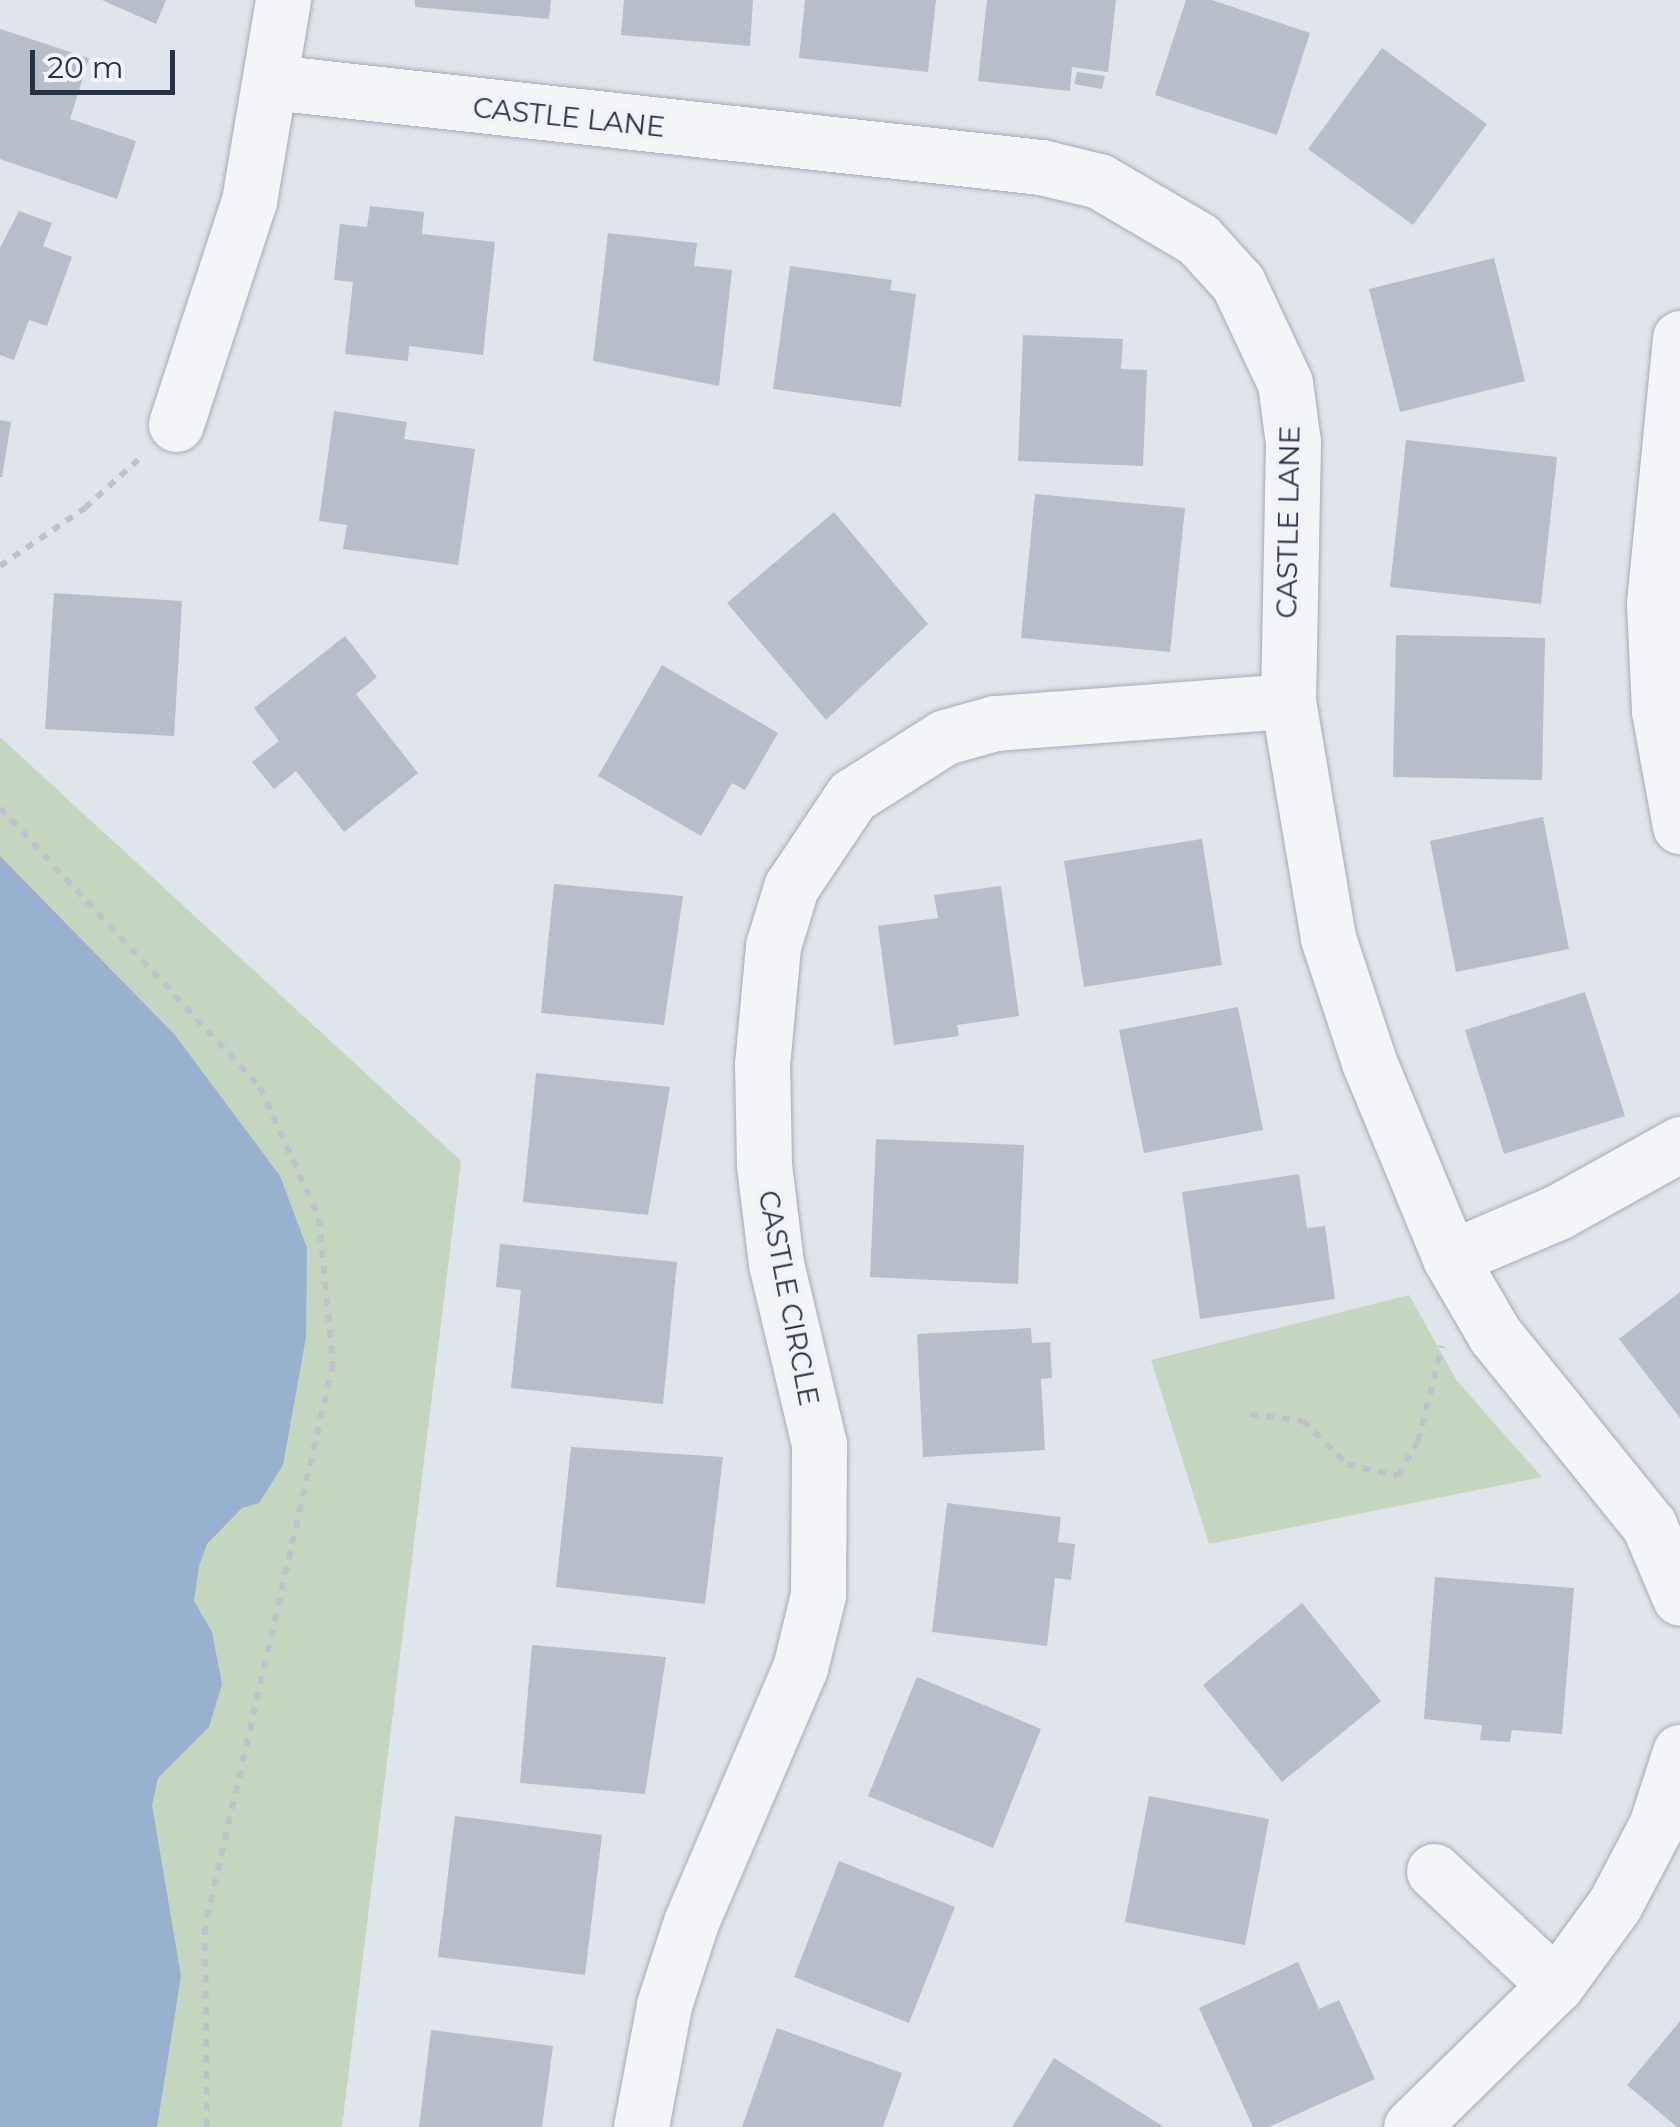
<!DOCTYPE html>
<html>
<head>
<meta charset="utf-8">
<style>
	body { margin:0 }
	#map { position:relative; width:1680px; height:2127px; overflow:hidden; background:#e0e4eb; font-family:Montserrat,sans-serif }
	div>[style] { position:absolute }
	.green>* { inset:0; background:#c5d6c0 }
	.water>* { inset:0; background:#97b1cf }
	.building>* { inset:0; background:#b7bdc9 }
	.path>* { height:6px; margin-top:-3px; transform-origin:0; background:repeating-linear-gradient(90deg,#bfc2c9 0 8px,transparent 0 16px) }
	.roads { filter:drop-shadow(0 0 2px #a5abb6) drop-shadow(0 0 2px #a5abb6) }
	.street>* { height:55px; margin:-27.5px; padding:0 27.5px; transform-origin:27.5px; border-radius:27.5px; background:#f4f5f8 }
	span { translate:-50% -50%; white-space:nowrap; text-align:center; line-height:1.15; -webkit-text-stroke:9px #f0f3f8; paint-order:stroke }
	.street-label { font-size:28px; color:#273144 }
	.scale { position:absolute; left:30px; top:50px; width:145px; height:45px; box-sizing:border-box; border:5px solid #273144; border-top:0; padding-left:12px; font-size:30px; line-height:35px; white-space:nowrap; color:#273144; -webkit-text-stroke:8px #f0f3f8; paint-order:stroke }
</style>
</head>
<body>
<div id="map">
	<div class="green">
		<i style="clip-path:polygon(0 737px,461px 1161px,342px 2127px,0 2127px)"></i>
		<i style="clip-path:polygon(1409px 1295px,1457px 1381px,1542px 1477px,1209px 1544px,1151px 1360px)"></i>
	</div>
	<div class="water">
		<i style="clip-path:polygon(0 856px,175px 1035px,280px 1176px,307px 1248px,306px 1337px,283px 1465px,259px 1503px,242px 1508px,207px 1544px,199px 1566px,194px 1601px,212px 1632px,222px 1684px,209px 1727px,158px 1778px,152px 1805px,181px 1976px,157px 2127px,0 2127px)"></i>
	</div>
	<div class="building">
		<i style="clip-path:polygon(102px 0,166px 0,156px 24px)"></i>
		<i style="clip-path:polygon(415px 0,551px 0,549px 19px,415px 7px)"></i>
		<i style="clip-path:polygon(624px 0,753px 0,750px 46px,621px 35px)"></i>
		<i style="clip-path:polygon(805px 0,936px 0,928px 72px,799px 58px)"></i>
		<i style="clip-path:polygon(987px 0,1116px 0,1108px 72px,1072px 67px,1070px 91px,978px 81px)"></i>
		<i style="clip-path:polygon(1186px 0,1212px 0,1310px 33px,1277px 135px,1155px 95px)"></i>
		<i style="clip-path:polygon(0 29px,89px 58px,70px 119px,136px 141px,117px 199px,0 159px)"></i>
		<i style="clip-path:polygon(1382px 48px,1487px 124px,1413px 225px,1308px 149px)"></i>
		<i style="clip-path:polygon(1077px 72px,1105px 76px,1102px 89px,1074px 84px)"></i>
		<i style="clip-path:polygon(370px 206px,424px 212px,422px 234px,495px 242px,483px 355px,409px 346px,408px 361px,345px 354px,353px 282px,334px 280px,340px 224px,367px 227px)"></i>
		<i style="clip-path:polygon(19px 211px,52px 223px,43px 246px,72px 257px,47px 326px,29px 320px,14px 360px,0 355px,0 248px)"></i>
		<i style="clip-path:polygon(608px 233px,697px 243px,694px 266px,732px 270px,719px 386px,593px 361px)"></i>
		<i style="clip-path:polygon(1494px 258px,1525px 381px,1400px 412px,1369px 289px)"></i>
		<i style="clip-path:polygon(790px 266px,892px 280px,890px 290px,916px 294px,901px 407px,773px 389px)"></i>
		<i style="clip-path:polygon(1023px 335px,1123px 339px,1121px 369px,1147px 370px,1143px 466px,1018px 461px)"></i>
		<i style="clip-path:polygon(334px 411px,407px 422px,404px 439px,475px 449px,458px 565px,343px 549px,347px 525px,319px 521px)"></i>
		<i style="clip-path:polygon(0 420px,11px 422px,2px 477px,0 477px)"></i>
		<i style="clip-path:polygon(1406px 440px,1557px 457px,1541px 604px,1390px 587px)"></i>
		<i style="clip-path:polygon(1035px 494px,1185px 508px,1170px 652px,1021px 638px)"></i>
		<i style="clip-path:polygon(834px 512px,928px 624px,826px 720px,727px 603px)"></i>
		<i style="clip-path:polygon(54px 593px,182px 601px,174px 736px,45px 729px)"></i>
		<i style="clip-path:polygon(1396px 635px,1545px 638px,1542px 780px,1393px 777px)"></i>
		<i style="clip-path:polygon(345px 636px,377px 677px,356px 694px,418px 773px,344px 832px,296px 771px,274px 789px,252px 762px,279px 741px,254px 708px)"></i>
		<i style="clip-path:polygon(662px 665px,778px 733px,745px 790px,732px 783px,701px 836px,598px 776px)"></i>
		<i style="clip-path:polygon(1543px 817px,1569px 949px,1456px 972px,1430px 841px)"></i>
		<i style="clip-path:polygon(1202px 839px,1222px 965px,1084px 987px,1064px 861px)"></i>
		<i style="clip-path:polygon(554px 884px,683px 896px,664px 1025px,541px 1013px)"></i>
		<i style="clip-path:polygon(1001px 886px,1019px 1016px,957px 1025px,959px 1036px,894px 1045px,878px 926px,938px 918px,934px 895px)"></i>
		<i style="clip-path:polygon(1585px 992px,1625px 1116px,1504px 1154px,1465px 1030px)"></i>
		<i style="clip-path:polygon(1238px 1007px,1263px 1130px,1144px 1153px,1119px 1030px)"></i>
		<i style="clip-path:polygon(536px 1073px,670px 1087px,648px 1215px,523px 1202px)"></i>
		<i style="clip-path:polygon(876px 1139px,1024px 1145px,1018px 1284px,870px 1277px)"></i>
		<i style="clip-path:polygon(1299px 1174px,1307px 1228px,1325px 1226px,1335px 1299px,1200px 1319px,1182px 1192px)"></i>
		<i style="clip-path:polygon(500px 1244px,677px 1262px,663px 1404px,511px 1388px,521px 1290px,496px 1287px)"></i>
		<i style="clip-path:polygon(1680px 1292px,1680px 1418px,1619px 1339px)"></i>
		<i style="clip-path:polygon(1031px 1328px,1032px 1343px,1050px 1342px,1052px 1378px,1041px 1379px,1045px 1450px,923px 1457px,917px 1334px)"></i>
		<i style="clip-path:polygon(571px 1447px,723px 1457px,705px 1604px,556px 1587px)"></i>
		<i style="clip-path:polygon(947px 1503px,1061px 1517px,1058px 1542px,1075px 1544px,1071px 1580px,1055px 1578px,1047px 1646px,932px 1632px)"></i>
		<i style="clip-path:polygon(1435px 1577px,1574px 1588px,1562px 1734px,1512px 1730px,1510px 1742px,1480px 1740px,1482px 1725px,1424px 1719px)"></i>
		<i style="clip-path:polygon(1302px 1603px,1381px 1701px,1282px 1782px,1203px 1685px)"></i>
		<i style="clip-path:polygon(532px 1645px,666px 1657px,645px 1794px,520px 1783px)"></i>
		<i style="clip-path:polygon(917px 1677px,1041px 1729px,993px 1848px,868px 1796px)"></i>
		<i style="clip-path:polygon(1149px 1796px,1269px 1819px,1245px 1945px,1125px 1922px)"></i>
		<i style="clip-path:polygon(455px 1816px,602px 1835px,585px 1975px,438px 1957px)"></i>
		<i style="clip-path:polygon(839px 1861px,955px 1907px,909px 2023px,794px 1977px)"></i>
		<i style="clip-path:polygon(1298px 1962px,1319px 2009px,1339px 2000px,1375px 2079px,1269px 2127px,1253px 2127px,1199px 2008px)"></i>
		<i style="clip-path:polygon(1680px 2021px,1680px 2127px,1677px 2127px,1627px 2085px)"></i>
		<i style="clip-path:polygon(777px 2028px,902px 2073px,883px 2127px,742px 2127px)"></i>
		<i style="clip-path:polygon(431px 2030px,553px 2046px,542px 2127px,419px 2127px)"></i>
		<i style="clip-path:polygon(1054px 2058px,1164px 2127px,1012px 2127px)"></i>
	</div>
	<div class="path">
		<i style="left:0;top:566px;width:103px;rotate:-34.3deg"></i>
		<i style="left:85px;top:508px;width:76px;rotate:-42.3deg"></i>
		<i style="left:0;top:808px;width:381px;rotate:47deg"></i>
		<i style="left:260px;top:1087px;width:144px;rotate:65.8deg"></i>
		<i style="left:319px;top:1218px;width:147px;rotate:84.5deg"></i>
		<i style="left:333px;top:1364px;width:577px;rotate:102.81deg"></i>
		<i style="left:205px;top:1927px;width:200px;rotate:89.4deg"></i>
		<i style="left:1250px;top:1414px;width:53px;rotate:7.5deg"></i>
		<i style="left:1303px;top:1421px;width:62px;rotate:44.3deg"></i>
		<i style="left:1347px;top:1464px;width:52px;rotate:13.2deg"></i>
		<i style="left:1398px;top:1476px;width:40px;rotate:-60.3deg"></i>
		<i style="left:1418px;top:1441px;width:98px;rotate:-75.8deg"></i>
	</div>
	<div class="roads">
		<div class="street">
			<i style="left:271px;top:82px;width:775px;rotate:6.3deg"></i>
			<i style="left:1041px;top:167px;width:60px;rotate:13.6deg"></i>
			<i style="left:1099px;top:181px;width:115px;rotate:30.4deg"></i>
			<i style="left:1198px;top:239px;width:59px;rotate:47.7deg"></i>
			<i style="left:1238px;top:283px;width:110px;rotate:64.8deg"></i>
			<i style="left:1285px;top:383px;width:60px;rotate:82.3deg"></i>
			<i style="left:1293px;top:442px;width:259px;rotate:91.1deg"></i>
			<i style="left:1288px;top:701px;width:240px;rotate:80.4deg"></i>
			<i style="left:1328px;top:938px;width:131px;rotate:71.7deg"></i>
			<i style="left:1369px;top:1062px;width:212px;rotate:67.5deg"></i>
			<i style="left:1450px;top:1258px;width:89px;rotate:59.7deg"></i>
			<i style="left:1495px;top:1335px;width:245px;rotate:51deg"></i>
			<i style="left:1649px;top:1525px;width:79px;rotate:67deg"></i>
			<i style="left:1680px;top:338px;width:266px;rotate:95.6deg"></i>
			<i style="left:1654px;top:603px;width:108px;rotate:87.3deg"></i>
			<i style="left:1659px;top:711px;width:117px;rotate:79.7deg"></i>
			<i style="left:176px;top:424px;width:235px;rotate:-71.9deg"></i>
			<i style="left:249px;top:201px;width:204px;rotate:-80.4deg"></i>
			<i style="left:1450px;top:1258px;width:117px;rotate:-23.1deg"></i>
			<i style="left:1558px;top:1212px;width:140px;rotate:-29.1deg"></i>
			<i style="left:1434px;top:1871px;width:167px;rotate:43.1deg"></i>
			<i style="left:641px;top:2127px;width:124px;rotate:-79.3deg"></i>
			<i style="left:664px;top:2005px;width:87px;rotate:-72deg"></i>
			<i style="left:691px;top:1922px;width:276px;rotate:-66.8deg"></i>
			<i style="left:800px;top:1668px;width:75px;rotate:-76.1deg"></i>
			<i style="left:818px;top:1595px;width:151px;rotate:-89.6deg"></i>
			<i style="left:819px;top:1444px;width:186px;rotate:-103.4deg"></i>
			<i style="left:776px;top:1263px;width:99px;rotate:-97deg"></i>
			<i style="left:764px;top:1165px;width:100px;rotate:-91.1deg"></i>
			<i style="left:762px;top:1065px;width:120px;rotate:-84.7deg"></i>
			<i style="left:773px;top:946px;width:62px;rotate:-73deg"></i>
			<i style="left:791px;top:887px;width:110px;rotate:-56.2deg"></i>
			<i style="left:852px;top:796px;width:110px;rotate:-32.4deg"></i>
			<i style="left:945px;top:737px;width:52px;rotate:-15.6deg"></i>
			<i style="left:995px;top:723px;width:294px;rotate:-4.3deg"></i>
			<i style="left:1411px;top:2127px;width:203px;rotate:-44.4deg"></i>
			<i style="left:1556px;top:1985px;width:100px;rotate:-53.9deg"></i>
			<i style="left:1615px;top:1904px;width:88px;rotate:-62.3deg"></i>
			<i style="left:1656px;top:1826px;width:78px;rotate:-72deg"></i>
		</div>
	</div>
	<div class="street-label">
		<span style="left:569px;top:117px;rotate:6deg">CASTLE LANE</span>
		<span style="left:1288px;top:522px;rotate:-89deg">CASTLE LANE</span>
		<span style="left:789px;top:1298px;rotate:79deg">CASTLE CIRCLE</span>
	</div>
	<div class="scale">20 m</div>
</div>
</body>
</html>
